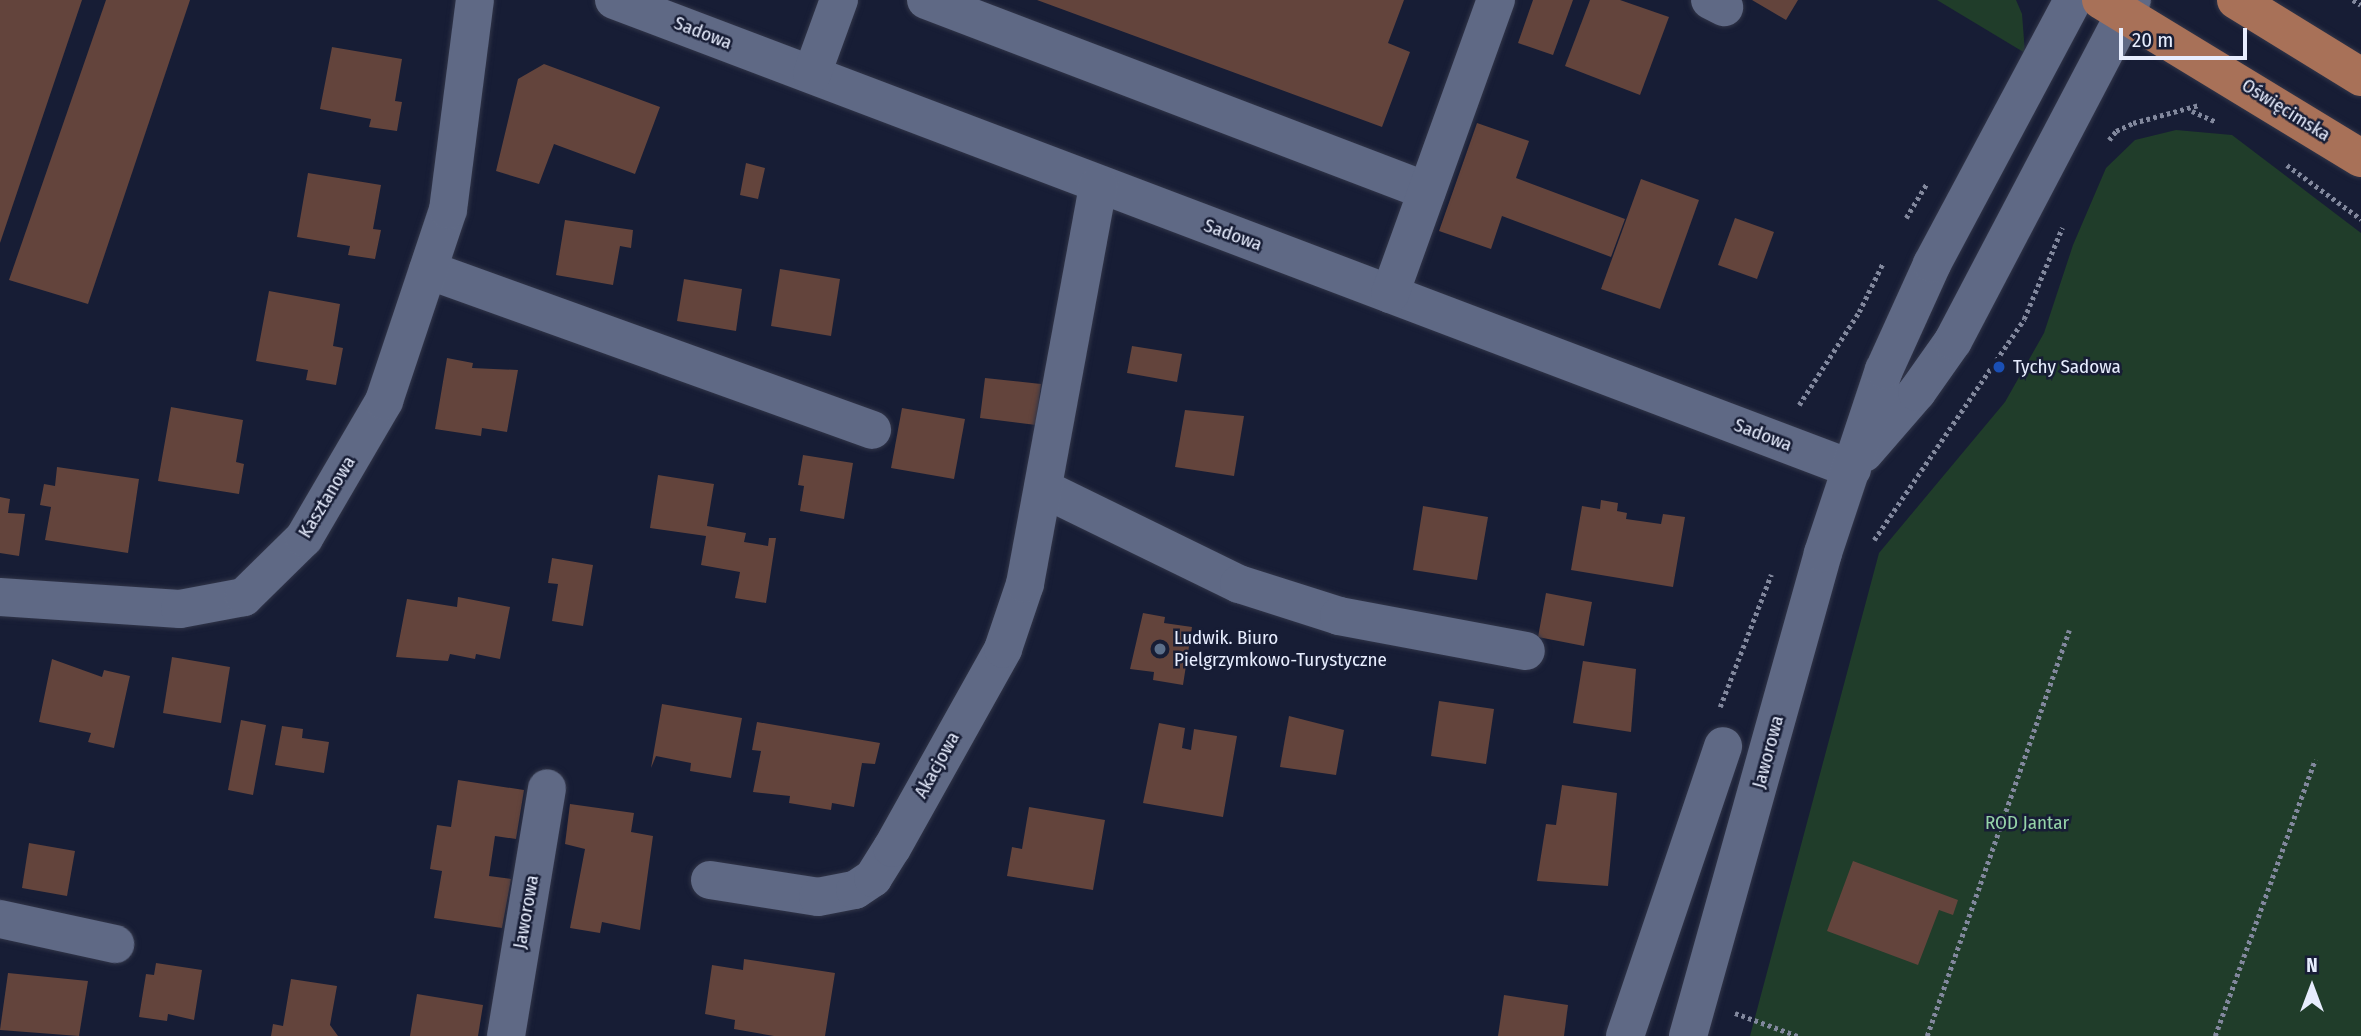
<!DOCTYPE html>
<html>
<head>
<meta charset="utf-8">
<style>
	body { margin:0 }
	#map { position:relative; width:2361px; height:1036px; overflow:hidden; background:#171d35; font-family:"Fira Sans Condensed",sans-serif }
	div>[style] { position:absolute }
	.green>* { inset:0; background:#203d2a }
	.building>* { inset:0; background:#63443c }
	.path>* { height:4.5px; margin-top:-2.25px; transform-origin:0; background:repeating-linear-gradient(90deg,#82889d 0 3.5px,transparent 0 7px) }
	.roads { filter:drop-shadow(0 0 2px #313548) drop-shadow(0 0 2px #313548) }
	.minor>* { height:38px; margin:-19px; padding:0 19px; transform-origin:19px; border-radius:19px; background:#5f6985 }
	.major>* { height:38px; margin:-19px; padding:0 19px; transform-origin:19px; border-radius:19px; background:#a87158 }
	.dots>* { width:19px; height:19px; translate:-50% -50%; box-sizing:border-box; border:4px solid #171d35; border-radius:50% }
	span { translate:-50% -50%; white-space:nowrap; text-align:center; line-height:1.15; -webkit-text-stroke:5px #171d35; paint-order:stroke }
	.street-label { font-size:19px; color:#e7edfe }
	.poi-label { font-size:19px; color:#e7edfe }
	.left { translate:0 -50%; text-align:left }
	.park-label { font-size:19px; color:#95d4a8 }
	.north { position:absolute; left:2277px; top:952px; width:70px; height:70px; -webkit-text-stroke:5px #171d35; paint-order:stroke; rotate:0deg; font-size:19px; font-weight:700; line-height:28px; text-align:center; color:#e7edfe }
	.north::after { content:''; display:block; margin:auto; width:24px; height:32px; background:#e7edfe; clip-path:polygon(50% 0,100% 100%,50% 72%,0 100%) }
	.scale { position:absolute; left:2119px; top:28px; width:128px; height:32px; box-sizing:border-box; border:4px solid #e7edfe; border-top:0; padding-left:9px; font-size:21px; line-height:24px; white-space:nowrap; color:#e7edfe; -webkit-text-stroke:5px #171d35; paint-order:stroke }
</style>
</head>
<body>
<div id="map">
	<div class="green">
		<i style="clip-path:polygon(1937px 0,2016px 0,2022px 14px,2025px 53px)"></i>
		<i style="clip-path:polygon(2176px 130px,2232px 135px,2361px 233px,2361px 1036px,1750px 1036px,1879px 553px,2005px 402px,2044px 333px,2073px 245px,2106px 168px,2135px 140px)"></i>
	</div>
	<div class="building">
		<i style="clip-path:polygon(0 0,82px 0,0 243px)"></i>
		<i style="clip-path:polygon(106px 0,190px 0,88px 304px,9px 280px)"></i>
		<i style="clip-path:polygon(1037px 0,1404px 0,1388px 43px,1410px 52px,1382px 127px)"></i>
		<i style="clip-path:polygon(1533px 0,1573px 0,1553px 55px,1518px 43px)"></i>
		<i style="clip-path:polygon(1590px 0,1620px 0,1669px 17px,1640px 95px,1565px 66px)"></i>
		<i style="clip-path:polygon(1752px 0,1798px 0,1786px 20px)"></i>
		<i style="clip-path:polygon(332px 47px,402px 59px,395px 101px,402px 102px,397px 131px,369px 127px,371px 119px,320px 109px)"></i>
		<i style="clip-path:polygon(544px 64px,660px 107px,635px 174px,554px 144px,539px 184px,496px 171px,518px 79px)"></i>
		<i style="clip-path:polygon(1477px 123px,1529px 141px,1516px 178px,1625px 219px,1611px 257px,1502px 216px,1491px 249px,1439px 231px)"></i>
		<i style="clip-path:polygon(746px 163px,765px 168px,758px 199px,740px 195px)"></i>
		<i style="clip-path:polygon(308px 173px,381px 185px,373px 229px,381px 230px,375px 259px,348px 255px,350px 246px,297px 237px)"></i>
		<i style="clip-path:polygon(1641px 179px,1699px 200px,1660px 309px,1601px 289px)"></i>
		<i style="clip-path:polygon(1735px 218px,1774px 232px,1757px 279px,1718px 265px)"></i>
		<i style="clip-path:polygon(565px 220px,633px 230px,631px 248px,620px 246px,613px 285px,556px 275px)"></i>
		<i style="clip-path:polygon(780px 269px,840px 279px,831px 336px,771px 326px)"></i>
		<i style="clip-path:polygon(684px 279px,742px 289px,736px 331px,677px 321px)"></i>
		<i style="clip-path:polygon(269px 291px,340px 304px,333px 346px,343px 348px,336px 385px,306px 380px,308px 370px,256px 361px)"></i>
		<i style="clip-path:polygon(1132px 346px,1182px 354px,1177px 382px,1127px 373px)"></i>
		<i style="clip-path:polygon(447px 358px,473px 363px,472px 368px,518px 370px,507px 432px,482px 428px,481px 436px,435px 429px)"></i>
		<i style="clip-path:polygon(985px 378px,1041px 384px,1036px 425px,980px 418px)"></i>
		<i style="clip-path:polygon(171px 407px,243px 420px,236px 462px,244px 464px,239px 494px,158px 481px)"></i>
		<i style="clip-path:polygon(902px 408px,965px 419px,954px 479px,891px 468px)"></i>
		<i style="clip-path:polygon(1185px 410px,1244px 416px,1234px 476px,1175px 467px)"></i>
		<i style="clip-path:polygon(803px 455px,853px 463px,844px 519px,800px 511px,804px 486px,798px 485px)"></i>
		<i style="clip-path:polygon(57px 467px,139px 479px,128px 553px,45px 540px,51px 507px,40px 505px,44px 484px,55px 486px)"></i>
		<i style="clip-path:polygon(658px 475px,714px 484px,707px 526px,746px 533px,744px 542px,768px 546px,769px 538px,776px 538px,766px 603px,735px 598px,740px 572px,701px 565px,706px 536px,650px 528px)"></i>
		<i style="clip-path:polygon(0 497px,10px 499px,8px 513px,25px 514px,19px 556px,0 553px)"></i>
		<i style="clip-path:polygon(1601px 500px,1618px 503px,1617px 511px,1627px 513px,1626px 519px,1661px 524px,1663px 514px,1685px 517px,1673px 587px,1571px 570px,1582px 506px,1600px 509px)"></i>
		<i style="clip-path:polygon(1423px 506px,1488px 517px,1477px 580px,1413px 570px)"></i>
		<i style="clip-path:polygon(552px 558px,593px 565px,583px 626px,552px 621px,558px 584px,548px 583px)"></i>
		<i style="clip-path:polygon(1546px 593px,1592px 602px,1584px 646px,1538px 637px)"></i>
		<i style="clip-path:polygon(458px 597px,510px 607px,500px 659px,476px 654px,475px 659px,450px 654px,448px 661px,396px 657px,407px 599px,457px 607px)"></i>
		<i style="clip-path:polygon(1143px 613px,1165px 617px,1164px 623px,1192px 627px,1183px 685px,1153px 680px,1154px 672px,1130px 669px)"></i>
		<i style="clip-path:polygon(172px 657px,230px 667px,221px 723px,163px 713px)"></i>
		<i style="clip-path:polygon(52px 659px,102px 677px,104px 670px,130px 676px,114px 748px,88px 742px,91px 733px,39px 722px)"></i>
		<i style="clip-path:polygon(1583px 661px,1636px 669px,1631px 732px,1573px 723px)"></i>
		<i style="clip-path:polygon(1439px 701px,1494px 709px,1486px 764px,1431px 756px)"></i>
		<i style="clip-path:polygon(662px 704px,742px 718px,731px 778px,690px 771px,691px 763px,656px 756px,651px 768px)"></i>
		<i style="clip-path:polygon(1289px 716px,1344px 730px,1336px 775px,1280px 767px)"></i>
		<i style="clip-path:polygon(241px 720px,266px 725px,253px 795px,228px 790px)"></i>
		<i style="clip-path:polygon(757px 722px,880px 743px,875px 764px,862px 763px,854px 807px,832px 803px,831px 810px,789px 803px,790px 796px,753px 792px,761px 751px,752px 750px)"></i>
		<i style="clip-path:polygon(1159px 723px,1185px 728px,1182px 748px,1191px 750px,1194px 729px,1237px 736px,1223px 817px,1143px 803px)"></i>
		<i style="clip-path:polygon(282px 726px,303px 729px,302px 738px,329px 742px,324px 773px,275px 765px)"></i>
		<i style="clip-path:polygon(458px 780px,524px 790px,516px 839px,495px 836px,489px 876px,511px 879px,502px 928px,434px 918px,442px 871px,430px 869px,437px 825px,451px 827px)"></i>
		<i style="clip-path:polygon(1562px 785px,1617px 793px,1608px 886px,1537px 881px,1546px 824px,1556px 825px)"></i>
		<i style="clip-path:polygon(570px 804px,634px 813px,631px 832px,653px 836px,640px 930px,602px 922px,600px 933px,570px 928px,585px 849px,565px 844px)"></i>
		<i style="clip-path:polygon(1029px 807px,1105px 820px,1093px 890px,1007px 876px,1012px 847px,1022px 849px)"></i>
		<i style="clip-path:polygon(29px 843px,75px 851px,67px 896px,22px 888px)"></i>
		<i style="clip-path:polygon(1853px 861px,1958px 900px,1953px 915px,1939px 910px,1918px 965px,1827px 931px)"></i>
		<i style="clip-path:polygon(744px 959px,835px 973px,825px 1036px,774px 1036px,734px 1029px,735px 1020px,705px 1014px,712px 965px,743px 970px)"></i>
		<i style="clip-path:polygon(156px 963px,202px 970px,194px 1020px,168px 1014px,167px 1021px,139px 1017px,146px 974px,154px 975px)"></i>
		<i style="clip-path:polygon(8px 973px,88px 981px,79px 1036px,0 1030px)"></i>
		<i style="clip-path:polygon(291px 979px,337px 986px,330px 1025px,338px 1036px,271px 1036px,273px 1024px,283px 1026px)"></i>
		<i style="clip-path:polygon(417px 994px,483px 1005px,478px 1036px,410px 1036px)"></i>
		<i style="clip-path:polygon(1504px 995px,1568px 1005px,1564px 1036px,1498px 1036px)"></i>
	</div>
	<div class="path">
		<i style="left:2353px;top:0;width:9px;rotate:32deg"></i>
		<i style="left:2192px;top:111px;width:27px;rotate:24deg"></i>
		<i style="left:2109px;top:140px;width:11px;rotate:-52deg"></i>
		<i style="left:2116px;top:131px;width:19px;rotate:-25deg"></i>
		<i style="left:2133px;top:123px;width:68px;rotate:-15.3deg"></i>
		<i style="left:2287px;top:165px;width:92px;rotate:36.1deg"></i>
		<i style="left:1906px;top:218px;width:39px;rotate:-59deg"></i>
		<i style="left:1799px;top:405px;width:111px;rotate:-57.2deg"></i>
		<i style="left:1859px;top:312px;width:55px;rotate:-63.9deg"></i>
		<i style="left:1874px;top:540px;width:267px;rotate:-55.8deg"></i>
		<i style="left:2024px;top:319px;width:99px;rotate:-67.3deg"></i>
		<i style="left:1720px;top:707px;width:142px;rotate:-68.9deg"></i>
		<i style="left:1735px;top:1013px;width:67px;rotate:20.1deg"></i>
		<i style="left:1927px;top:1036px;width:430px;rotate:-70.7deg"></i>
		<i style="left:2215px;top:1036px;width:294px;rotate:-70.1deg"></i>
	</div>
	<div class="roads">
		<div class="minor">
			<i style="left:614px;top:0;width:1324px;rotate:20.75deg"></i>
			<i style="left:926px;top:0;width:536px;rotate:20.87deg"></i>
			<i style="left:1710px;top:0;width:16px;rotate:27deg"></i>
			<i style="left:812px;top:74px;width:79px;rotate:-70deg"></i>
			<i style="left:428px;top:270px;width:472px;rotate:19.8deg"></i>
			<i style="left:1390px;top:294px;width:313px;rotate:-70.2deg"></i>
			<i style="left:1864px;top:453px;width:81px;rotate:-49deg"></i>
			<i style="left:1917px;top:392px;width:62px;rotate:-54.8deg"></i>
			<i style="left:1953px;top:341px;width:385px;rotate:-62.3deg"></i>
			<i style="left:1044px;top:489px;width:217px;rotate:26deg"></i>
			<i style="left:1239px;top:584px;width:105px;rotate:17.7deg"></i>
			<i style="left:1339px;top:616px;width:190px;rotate:10.6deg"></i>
			<i style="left:0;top:597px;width:180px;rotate:3.8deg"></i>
			<i style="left:180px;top:609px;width:65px;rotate:-10.6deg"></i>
			<i style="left:244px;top:597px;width:84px;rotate:-44.5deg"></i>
			<i style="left:304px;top:538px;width:159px;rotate:-59.7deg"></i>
			<i style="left:384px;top:401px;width:201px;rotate:-71.5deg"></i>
			<i style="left:448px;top:210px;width:212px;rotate:-82.7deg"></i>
			<i style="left:710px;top:880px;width:109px;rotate:8.9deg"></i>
			<i style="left:818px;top:897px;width:38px;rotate:-11deg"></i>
			<i style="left:855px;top:890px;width:22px;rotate:-34deg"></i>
			<i style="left:873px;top:878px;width:36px;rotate:-58deg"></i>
			<i style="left:892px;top:848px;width:228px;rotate:-60.8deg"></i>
			<i style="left:1003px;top:649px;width:69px;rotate:-71.3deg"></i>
			<i style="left:1025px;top:584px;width:406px;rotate:-79.6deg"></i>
			<i style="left:0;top:919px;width:118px;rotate:12.3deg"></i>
			<i style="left:506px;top:1036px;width:251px;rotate:-80.6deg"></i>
			<i style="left:1625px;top:1036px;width:306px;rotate:-71.3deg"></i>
			<i style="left:1688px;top:1036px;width:502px;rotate:-74.38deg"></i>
			<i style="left:1823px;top:553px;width:193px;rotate:-71.6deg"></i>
			<i style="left:1884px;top:370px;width:116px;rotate:-65.6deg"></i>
			<i style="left:1932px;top:264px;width:299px;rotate:-61.9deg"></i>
		</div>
		<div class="major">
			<i style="left:2101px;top:0;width:304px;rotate:31.3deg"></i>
			<i style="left:2236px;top:0;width:147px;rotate:31.6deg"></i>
		</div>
	</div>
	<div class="dots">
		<i style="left:1999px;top:367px;background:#1a4fb4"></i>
		<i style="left:1160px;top:649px;background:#5c6f8a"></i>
	</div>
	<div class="street-label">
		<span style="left:703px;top:33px;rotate:21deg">Sadowa</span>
		<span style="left:2286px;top:110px;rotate:32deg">Oświęcimska</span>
		<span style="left:1233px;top:235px;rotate:20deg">Sadowa</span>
		<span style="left:1763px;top:435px;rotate:21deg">Sadowa</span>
		<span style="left:327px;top:497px;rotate:-59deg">Kasztanowa</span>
		<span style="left:1768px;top:752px;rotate:-75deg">Jaworowa</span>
		<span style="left:937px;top:765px;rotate:-61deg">Akacjowa</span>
		<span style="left:526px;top:912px;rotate:-80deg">Jaworowa</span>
	</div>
	<div class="poi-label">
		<span class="left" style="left:2013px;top:367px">Tychy Sadowa</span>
		<span class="left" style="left:1174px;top:649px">Ludwik. Biuro<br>Pielgrzymkowo-Turystyczne</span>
	</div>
	<div class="park-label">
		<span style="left:2027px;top:823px">ROD Jantar</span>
	</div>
	<div class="north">N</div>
	<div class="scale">20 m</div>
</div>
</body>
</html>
